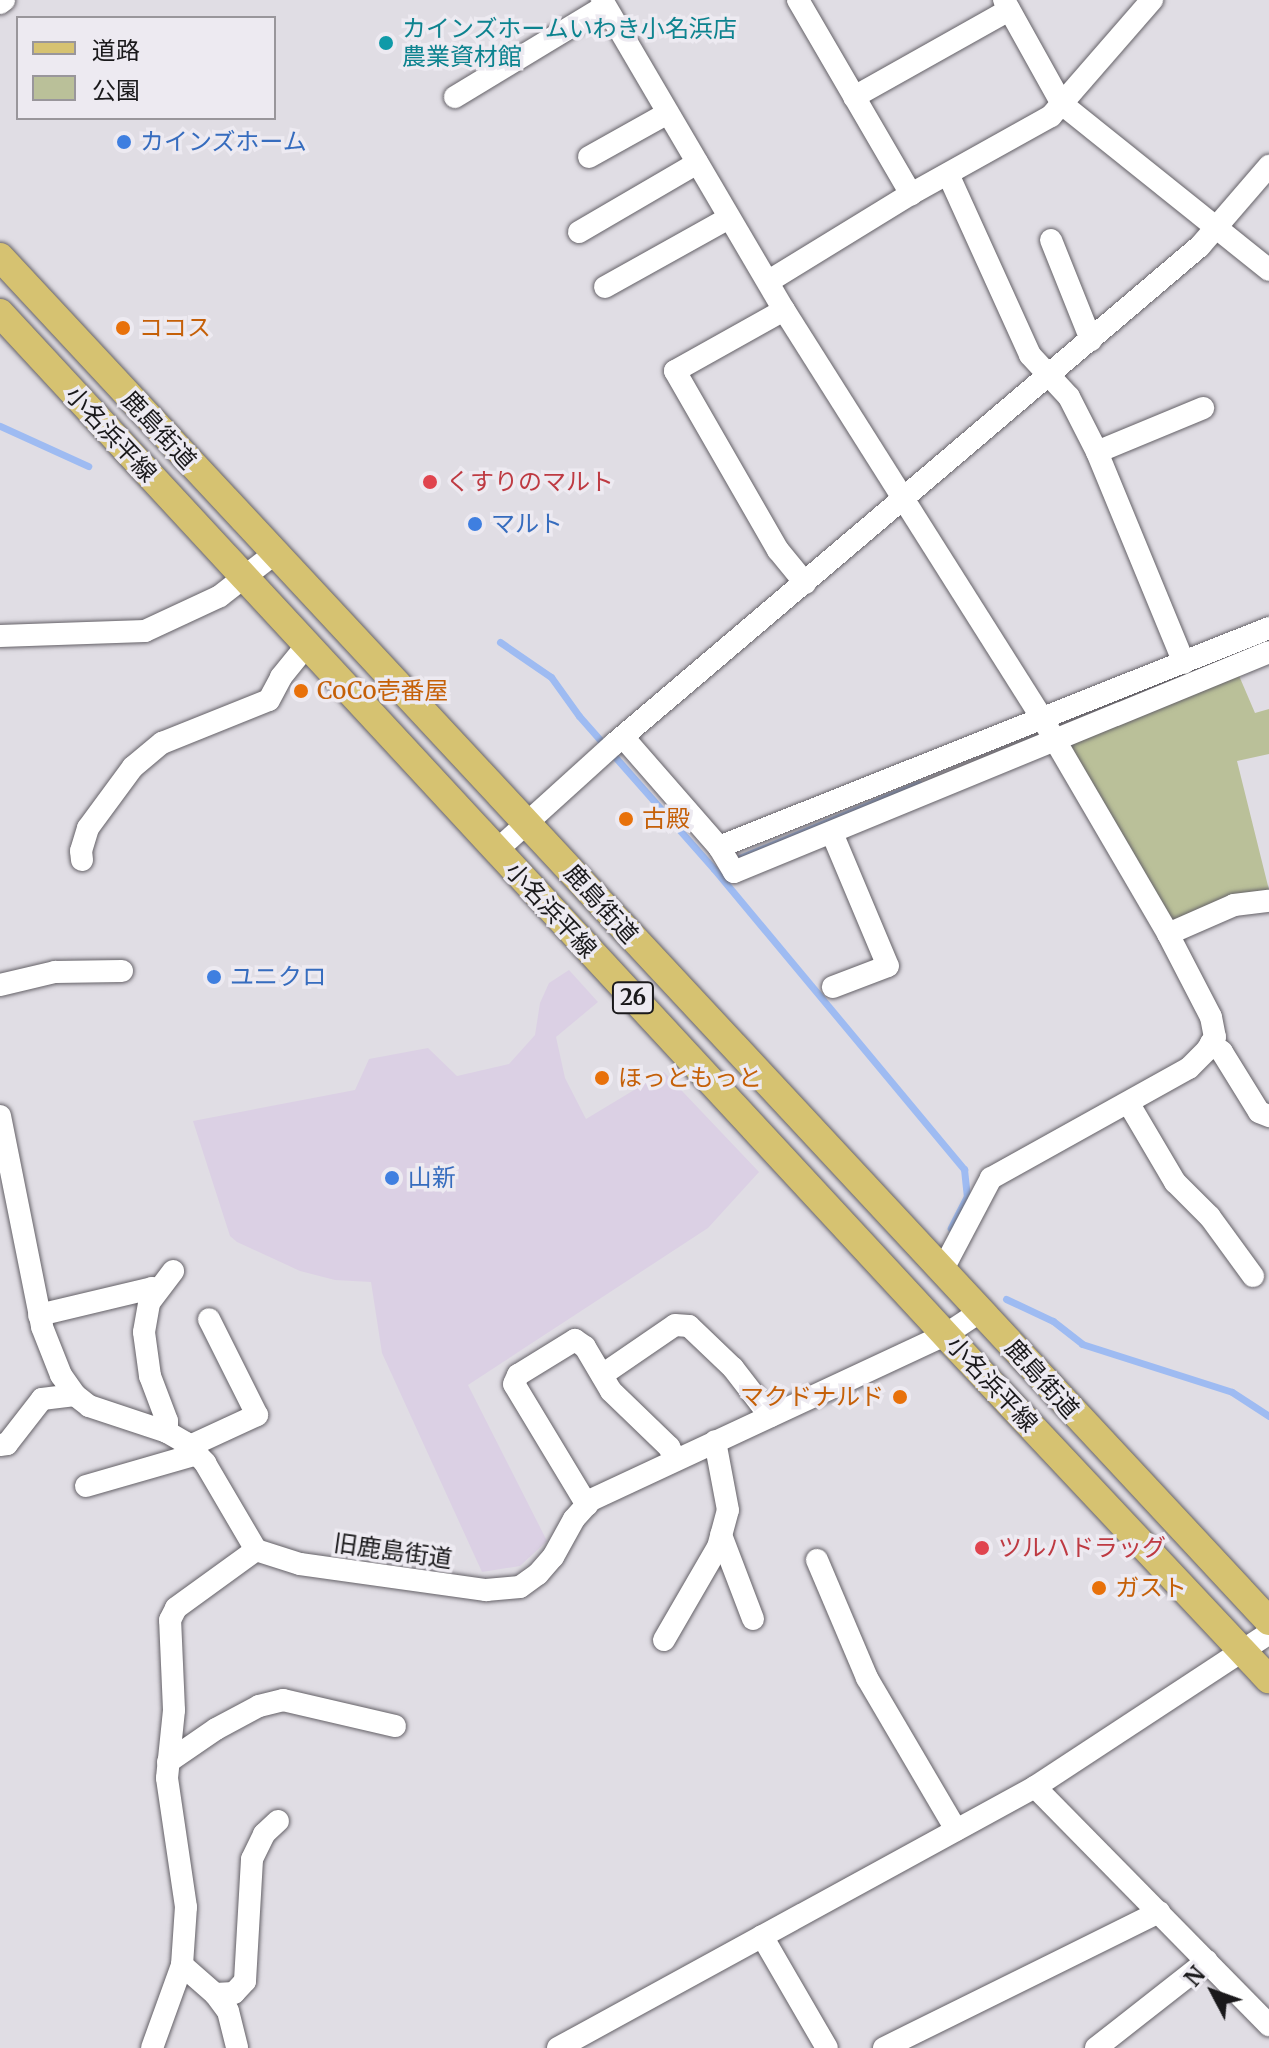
<!DOCTYPE html>
<html>
<head>
<meta charset="utf-8">
<style>
	body { margin:0 }
	#map { position:relative; width:1269px; height:2048px; overflow:hidden; background:#e0dde4; font-family:Merriweather,"Noto Sans JP",serif }
	div>[style] { position:absolute }
	.commercial>* { inset:0; background:#dbd0e4 }
	.green>* { inset:0; background:#bac099 }
	.stream>* { height:7px; margin:-3.5px; padding:0 3.5px; transform-origin:3.5px; border-radius:3.5px; background:#9ebbf2 }
	.roads { filter:drop-shadow(0 0 2px #646167) drop-shadow(0 0 2px #646167) }
	.minor>* { height:22px; margin:-11px; padding:0 11px; transform-origin:11px; border-radius:11px; background:#fff }
	.major>* { height:28px; margin:-14px; padding:0 14px; transform-origin:14px; border-radius:14px; background:#d6c271 }
	.dots>* { width:22px; height:22px; translate:-50% -50%; box-sizing:border-box; border:4px solid #edeaf1; border-radius:50% }
	span { translate:-50% -50%; white-space:nowrap; text-align:center; line-height:1.15; -webkit-text-stroke:7px #edeaf1; paint-order:stroke }
	.shield-label span { padding:2px 6px; background:#edeaf1; border:2px solid; border-radius:6px; -webkit-text-stroke-width:0 }
	.shield-label { font-size:22px; color:#1a191b; font-weight:700 }
	.culture-label { font-size:24px; color:#0d838f }
	.left { translate:0 -50%; text-align:left }
	.shop-label { font-size:24px; color:#366cbe }
	.food-label { font-size:24px; color:#c56008 }
	.right { translate:-100% -50%; text-align:right }
	.street-label { font-size:24px; color:#1a191b }
	.health-label { font-size:24px; color:#be3a42 }
	.legend { position:absolute; left:16px; top:16px; width:260px; height:104px; box-sizing:border-box; background:#edeaf1; border:2px solid #99969b; margin:0; padding:10px 14px; list-style:none; font-size:24px; color:#1a191b }
	.legend li { display:flex; align-items:center; gap:16px; height:40px }
	.legend b { width:40px; border:2px solid #99969b }
	.north { position:absolute; left:1173px; top:1952px; width:80px; height:80px; -webkit-text-stroke:6px #edeaf1; paint-order:stroke; rotate:311deg; font-size:22px; font-weight:700; line-height:32px; text-align:center; color:#1a191b }
	.north::after { content:''; display:block; margin:auto; width:28px; height:36px; background:#1a191b; clip-path:polygon(50% 0,100% 100%,50% 72%,0 100%) }
</style>
</head>
<body>
<div id="map">
	<div class="commercial">
		<i style="clip-path:polygon(569px 970px,598px 1002px,556px 1037px,565px 1078px,586px 1119px,664px 1072px,759px 1172px,708px 1228px,468px 1385px,547px 1541px,520px 1566px,482px 1572px,382px 1353px,371px 1282px,335px 1280px,300px 1271px,237px 1242px,230px 1236px,193px 1121px,355px 1090px,369px 1059px,428px 1048px,457px 1076px,509px 1064px,535px 1035px,540px 1003px,549px 983px)"></i>
	</div>
	<div class="green">
		<i style="clip-path:polygon(1237px 671px,1255px 713px,1269px 709px,1269px 754px,1237px 761px,1269px 890px,1228px 896px,1170px 922px,1066px 740px)"></i>
	</div>
	<div class="stream">
		<i style="left:0;top:426px;width:97px;rotate:24.4deg"></i>
		<i style="left:500px;top:642px;width:62px;rotate:34.5deg"></i>
		<i style="left:551px;top:677px;width:48px;rotate:54.3deg"></i>
		<i style="left:579px;top:716px;width:204px;rotate:48.6deg"></i>
		<i style="left:714px;top:869px;width:391px;rotate:50.2deg"></i>
		<i style="left:964px;top:1169px;width:27px;rotate:84deg"></i>
		<i style="left:967px;top:1196px;width:36px;rotate:117deg"></i>
		<i style="left:730px;top:862px;width:204px;rotate:-22.5deg"></i>
		<i style="left:1006px;top:1299px;width:52px;rotate:25.1deg"></i>
		<i style="left:1053px;top:1321px;width:37px;rotate:38deg"></i>
		<i style="left:1082px;top:1344px;width:157px;rotate:17.7deg"></i>
		<i style="left:1232px;top:1392px;width:44px;rotate:33deg"></i>
	</div>
	<div class="roads">
		<div class="minor">
			<i style="left:602px;top:0;width:359px;rotate:59.6deg"></i>
			<i style="left:784px;top:310px;width:483px;rotate:57.7deg"></i>
			<i style="left:1042px;top:718px;width:250px;rotate:59.7deg"></i>
			<i style="left:1168px;top:934px;width:93px;rotate:62.6deg"></i>
			<i style="left:1211px;top:1017px;width:20px;rotate:79deg"></i>
			<i style="left:1215px;top:1037px;width:15px;rotate:122deg"></i>
			<i style="left:1207px;top:1050px;width:25px;rotate:135deg"></i>
			<i style="left:1189px;top:1068px;width:227px;rotate:150.9deg"></i>
			<i style="left:991px;top:1178px;width:105px;rotate:117.8deg"></i>
			<i style="left:798px;top:0;width:225px;rotate:59.8deg"></i>
			<i style="left:1004px;top:0;width:119px;rotate:60.9deg"></i>
			<i style="left:1062px;top:104px;width:265px;rotate:38.7deg"></i>
			<i style="left:0;top:3px;width:5px;rotate:-37deg"></i>
			<i style="left:455px;top:97px;width:175px;rotate:-31.2deg"></i>
			<i style="left:854px;top:97px;width:178px;rotate:-29.3deg"></i>
			<i style="left:589px;top:157px;width:90px;rotate:-29.1deg"></i>
			<i style="left:948px;top:174px;width:199px;rotate:65.6deg"></i>
			<i style="left:1030px;top:355px;width:57px;rotate:47.1deg"></i>
			<i style="left:1069px;top:397px;width:62px;rotate:63deg"></i>
			<i style="left:1097px;top:452px;width:228px;rotate:67.6deg"></i>
			<i style="left:579px;top:232px;width:137px;rotate:-30.3deg"></i>
			<i style="left:1051px;top:240px;width:108px;rotate:68.2deg"></i>
			<i style="left:769px;top:281px;width:167px;rotate:-31.5deg"></i>
			<i style="left:911px;top:194px;width:160px;rotate:-29.1deg"></i>
			<i style="left:1051px;top:116px;width:154px;rotate:-49deg"></i>
			<i style="left:605px;top:287px;width:142px;rotate:-29.1deg"></i>
			<i style="left:784px;top:310px;width:125px;rotate:150.8deg"></i>
			<i style="left:675px;top:371px;width:207px;rotate:60.1deg"></i>
			<i style="left:778px;top:550px;width:43px;rotate:50.7deg"></i>
			<i style="left:1097px;top:452px;width:115px;rotate:-22.5deg"></i>
			<i style="left:0;top:636px;width:145px;rotate:-2deg"></i>
			<i style="left:145px;top:631px;width:83px;rotate:-25deg"></i>
			<i style="left:220px;top:596px;width:68px;rotate:-37.9deg"></i>
			<i style="left:623px;top:737px;width:146px;rotate:48.9deg"></i>
			<i style="left:719px;top:847px;width:29px;rotate:59deg"></i>
			<i style="left:734px;top:872px;width:578px;rotate:-22.35deg"></i>
			<i style="left:832px;top:833px;width:144px;rotate:67.2deg"></i>
			<i style="left:888px;top:966px;width:59px;rotate:159.1deg"></i>
			<i style="left:719px;top:847px;width:592px;rotate:-21.71deg"></i>
			<i style="left:496px;top:851px;width:159px;rotate:-42.2deg"></i>
			<i style="left:614px;top:744px;width:769px;rotate:-40.36deg"></i>
			<i style="left:1200px;top:246px;width:106px;rotate:-49.2deg"></i>
			<i style="left:82px;top:860px;width:9px;rotate:-96deg"></i>
			<i style="left:81px;top:851px;width:24px;rotate:-73deg"></i>
			<i style="left:88px;top:828px;width:76px;rotate:-53.6deg"></i>
			<i style="left:133px;top:767px;width:38px;rotate:-40deg"></i>
			<i style="left:162px;top:743px;width:115px;rotate:-21.9deg"></i>
			<i style="left:269px;top:700px;width:26px;rotate:-62deg"></i>
			<i style="left:281px;top:677px;width:41px;rotate:-50.9deg"></i>
			<i style="left:1168px;top:934px;width:72px;rotate:-23.7deg"></i>
			<i style="left:1234px;top:905px;width:35px;rotate:-7deg"></i>
			<i style="left:0;top:985px;width:57px;rotate:-13.3deg"></i>
			<i style="left:55px;top:972px;width:67px;rotate:-0.9deg"></i>
			<i style="left:1211px;top:1043px;width:14px;rotate:39deg"></i>
			<i style="left:1222px;top:1052px;width:70px;rotate:58.3deg"></i>
			<i style="left:1259px;top:1112px;width:11px;rotate:22deg"></i>
			<i style="left:1129px;top:1104px;width:91px;rotate:59.5deg"></i>
			<i style="left:1175px;top:1182px;width:49px;rotate:45deg"></i>
			<i style="left:1210px;top:1217px;width:73px;rotate:53.9deg"></i>
			<i style="left:0;top:1116px;width:215px;rotate:78.7deg"></i>
			<i style="left:42px;top:1327px;width:52px;rotate:68.4deg"></i>
			<i style="left:61px;top:1375px;width:24px;rotate:55deg"></i>
			<i style="left:75px;top:1395px;width:18px;rotate:38deg"></i>
			<i style="left:89px;top:1406px;width:82px;rotate:18.4deg"></i>
			<i style="left:167px;top:1432px;width:22px;rotate:30deg"></i>
			<i style="left:186px;top:1443px;width:28px;rotate:46deg"></i>
			<i style="left:205px;top:1463px;width:101px;rotate:59.6deg"></i>
			<i style="left:256px;top:1550px;width:46px;rotate:17.7deg"></i>
			<i style="left:300px;top:1564px;width:188px;rotate:8deg"></i>
			<i style="left:486px;top:1590px;width:34px;rotate:-5deg"></i>
			<i style="left:520px;top:1587px;width:22px;rotate:-36deg"></i>
			<i style="left:538px;top:1574px;width:23px;rotate:-49deg"></i>
			<i style="left:553px;top:1557px;width:43px;rotate:-61.1deg"></i>
			<i style="left:574px;top:1519px;width:25px;rotate:-48deg"></i>
			<i style="left:591px;top:1500px;width:391px;rotate:-25deg"></i>
			<i style="left:945px;top:1335px;width:43px;rotate:-33.7deg"></i>
			<i style="left:39px;top:1315px;width:116px;rotate:-13.4deg"></i>
			<i style="left:152px;top:1288px;width:5px;rotate:22deg"></i>
			<i style="left:602px;top:1375px;width:88px;rotate:-34.4deg"></i>
			<i style="left:675px;top:1325px;width:14px;rotate:4deg"></i>
			<i style="left:689px;top:1326px;width:61px;rotate:43.7deg"></i>
			<i style="left:733px;top:1368px;width:61px;rotate:52.4deg"></i>
			<i style="left:167px;top:1432px;width:11px;rotate:-90deg"></i>
			<i style="left:167px;top:1421px;width:48px;rotate:-110.7deg"></i>
			<i style="left:150px;top:1376px;width:44px;rotate:-97.8deg"></i>
			<i style="left:144px;top:1332px;width:29px;rotate:-80deg"></i>
			<i style="left:149px;top:1303px;width:40px;rotate:-53deg"></i>
			<i style="left:0;top:1445px;width:7px;rotate:-8deg"></i>
			<i style="left:7px;top:1444px;width:57px;rotate:-52.1deg"></i>
			<i style="left:42px;top:1399px;width:33px;rotate:-7deg"></i>
			<i style="left:190px;top:1446px;width:74px;rotate:-24.8deg"></i>
			<i style="left:257px;top:1415px;width:107px;rotate:-116.6deg"></i>
			<i style="left:86px;top:1486px;width:116px;rotate:-16.1deg"></i>
			<i style="left:587px;top:1505px;width:141px;rotate:-121.1deg"></i>
			<i style="left:514px;top:1384px;width:10px;rotate:-66deg"></i>
			<i style="left:518px;top:1375px;width:67px;rotate:-31.6deg"></i>
			<i style="left:575px;top:1340px;width:12px;rotate:35deg"></i>
			<i style="left:585px;top:1347px;width:51px;rotate:59.4deg"></i>
			<i style="left:611px;top:1391px;width:81px;rotate:44deg"></i>
			<i style="left:669px;top:1447px;width:13px;rotate:63deg"></i>
			<i style="left:721px;top:1535px;width:90px;rotate:69.1deg"></i>
			<i style="left:817px;top:1560px;width:128px;rotate:67deg"></i>
			<i style="left:867px;top:1678px;width:176px;rotate:59.6deg"></i>
			<i style="left:664px;top:1640px;width:108px;rotate:-59.9deg"></i>
			<i style="left:718px;top:1547px;width:38px;rotate:-75deg"></i>
			<i style="left:728px;top:1510px;width:70px;rotate:-100.7deg"></i>
			<i style="left:168px;top:1762px;width:58px;rotate:-34.5deg"></i>
			<i style="left:216px;top:1729px;width:49px;rotate:-28.1deg"></i>
			<i style="left:259px;top:1706px;width:25px;rotate:-14deg"></i>
			<i style="left:283px;top:1700px;width:115px;rotate:13.1deg"></i>
			<i style="left:1035px;top:1787px;width:334px;rotate:45.5deg"></i>
			<i style="left:762px;top:1936px;width:129px;rotate:59.9deg"></i>
			<i style="left:182px;top:1965px;width:44px;rotate:41.3deg"></i>
			<i style="left:215px;top:1994px;width:19px;rotate:-3deg"></i>
			<i style="left:234px;top:1993px;width:16px;rotate:-47deg"></i>
			<i style="left:245px;top:1981px;width:122px;rotate:-86.7deg"></i>
			<i style="left:252px;top:1859px;width:28px;rotate:-64deg"></i>
			<i style="left:264px;top:1834px;width:19px;rotate:-43deg"></i>
			<i style="left:215px;top:1994px;width:21px;rotate:53deg"></i>
			<i style="left:228px;top:2011px;width:38px;rotate:76deg"></i>
			<i style="left:152px;top:2048px;width:88px;rotate:-70.1deg"></i>
			<i style="left:182px;top:1965px;width:58px;rotate:-86.1deg"></i>
			<i style="left:186px;top:1907px;width:130px;rotate:-98.4deg"></i>
			<i style="left:167px;top:1778px;width:68px;rotate:-84.1deg"></i>
			<i style="left:174px;top:1710px;width:90px;rotate:-92.5deg"></i>
			<i style="left:170px;top:1620px;width:13px;rotate:-63deg"></i>
			<i style="left:176px;top:1608px;width:99px;rotate:-35.9deg"></i>
			<i style="left:558px;top:2048px;width:544px;rotate:-28.69deg"></i>
			<i style="left:1035px;top:1787px;width:280px;rotate:-33.3deg"></i>
			<i style="left:884px;top:2048px;width:307px;rotate:-26.3deg"></i>
			<i style="left:1096px;top:2048px;width:141px;rotate:-38.1deg"></i>
		</div>
		<div class="major">
			<i style="left:0;top:257px;width:1863px;rotate:47.07deg"></i>
			<i style="left:0;top:313px;width:1405px;rotate:47.22deg"></i>
			<i style="left:954px;top:1344px;width:460px;rotate:46.8deg"></i>
		</div>
	</div>
	<div class="dots">
		<i style="left:386px;top:43px;background:#0f9aa8"></i>
		<i style="left:124px;top:142px;background:#3f7fe0"></i>
		<i style="left:123px;top:328px;background:#e8710a"></i>
		<i style="left:430px;top:482px;background:#e0444e"></i>
		<i style="left:475px;top:524px;background:#3f7fe0"></i>
		<i style="left:301px;top:691px;background:#e8710a"></i>
		<i style="left:626px;top:819px;background:#e8710a"></i>
		<i style="left:214px;top:977px;background:#3f7fe0"></i>
		<i style="left:602px;top:1078px;background:#e8710a"></i>
		<i style="left:392px;top:1178px;background:#3f7fe0"></i>
		<i style="left:900px;top:1397px;background:#e8710a"></i>
		<i style="left:982px;top:1548px;background:#e0444e"></i>
		<i style="left:1099px;top:1588px;background:#e8710a"></i>
	</div>
	<div class="shield-label">
		<span style="left:633px;top:998px">26</span>
	</div>
	<div class="culture-label">
		<span class="left" style="left:402px;top:43px">カインズホームいわき小名浜店<br>農業資材館</span>
	</div>
	<div class="shop-label">
		<span class="left" style="left:140px;top:142px">カインズホーム</span>
		<span class="left" style="left:491px;top:524px">マルト</span>
		<span class="left" style="left:230px;top:977px">ユニクロ</span>
		<span class="left" style="left:408px;top:1178px">山新</span>
	</div>
	<div class="food-label">
		<span class="left" style="left:139px;top:328px">ココス</span>
		<span class="left" style="left:317px;top:691px">CoCo壱番屋</span>
		<span class="left" style="left:642px;top:819px">古殿</span>
		<span class="left" style="left:618px;top:1078px">ほっともっと</span>
		<span class="right" style="left:884px;top:1397px">マクドナルド</span>
		<span class="left" style="left:1115px;top:1588px">ガスト</span>
	</div>
	<div class="street-label">
		<span style="left:159px;top:430px;rotate:47deg">鹿島街道</span>
		<span style="left:111px;top:434px;rotate:47deg">小名浜平線</span>
		<span style="left:601px;top:904px;rotate:48deg">鹿島街道</span>
		<span style="left:551px;top:910px;rotate:47deg">小名浜平線</span>
		<span style="left:1042px;top:1379px;rotate:48deg">鹿島街道</span>
		<span style="left:992px;top:1384px;rotate:47deg">小名浜平線</span>
		<span style="left:393px;top:1551px;rotate:8deg">旧鹿島街道</span>
	</div>
	<div class="health-label">
		<span class="left" style="left:446px;top:482px">くすりのマルト</span>
		<span class="left" style="left:998px;top:1548px">ツルハドラッグ</span>
	</div>
	<ul class="legend">
	<li><b style="height:10px;background:#d6c271"></b>道路</li>
	<li><b style="height:22px;background:#bac099"></b>公園</li>
	</ul>
	<div class="north">N</div>
</div>
</body>
</html>
